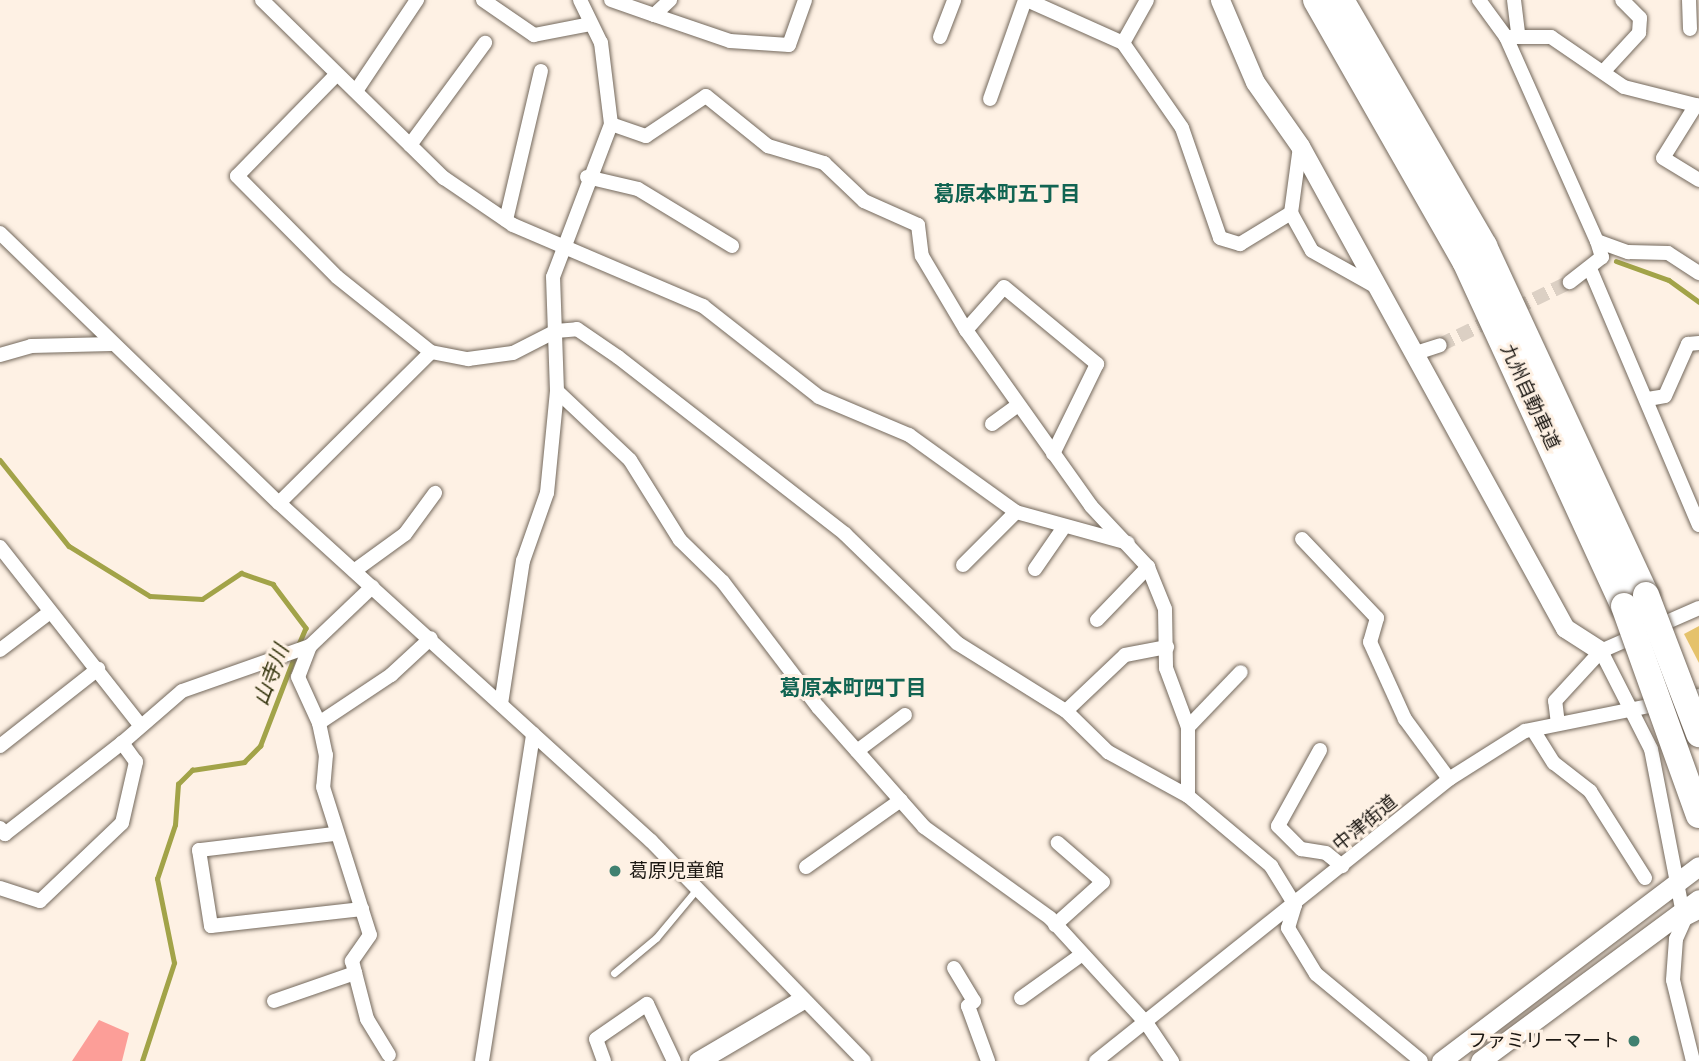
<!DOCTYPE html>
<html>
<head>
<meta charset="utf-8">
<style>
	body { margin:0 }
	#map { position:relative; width:1699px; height:1061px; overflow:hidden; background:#fef1e4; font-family:Figtree,"Noto Sans JP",sans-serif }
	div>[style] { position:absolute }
	.forest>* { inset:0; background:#fc9e98 }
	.stream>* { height:4.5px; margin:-2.25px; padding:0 2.25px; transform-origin:2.25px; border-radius:2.25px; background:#a2a348 }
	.building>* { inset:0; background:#e5c26b }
	.street-tunnel>* { height:14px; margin-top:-7px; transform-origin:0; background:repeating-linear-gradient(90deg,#dcd0c4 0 14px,transparent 0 21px) }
	.roads { filter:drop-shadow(0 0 2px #73685c) drop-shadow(0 0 2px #73685c) }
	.lane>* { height:7px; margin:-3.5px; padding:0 3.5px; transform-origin:3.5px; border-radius:3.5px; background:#fff }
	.street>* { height:14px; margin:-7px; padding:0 7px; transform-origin:7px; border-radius:7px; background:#fff }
	.secondary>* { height:19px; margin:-9.5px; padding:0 9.5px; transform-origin:9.5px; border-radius:9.5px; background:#fff }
	.highway>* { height:26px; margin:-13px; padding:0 13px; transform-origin:13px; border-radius:13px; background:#fff }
	.bridges { filter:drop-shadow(0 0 2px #73685c) drop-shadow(0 0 2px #73685c) }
	.highway-bridge>* { height:26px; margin:-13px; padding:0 13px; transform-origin:13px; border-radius:13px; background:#fff }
	.dots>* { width:19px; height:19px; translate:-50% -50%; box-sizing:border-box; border:4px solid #fef1e4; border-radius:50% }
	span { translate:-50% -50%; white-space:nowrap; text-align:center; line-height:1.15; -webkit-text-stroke:6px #fef1e4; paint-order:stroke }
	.street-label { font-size:19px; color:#1b1712 }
	.poi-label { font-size:19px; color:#1b1712 }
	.left { translate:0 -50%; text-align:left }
	.right { translate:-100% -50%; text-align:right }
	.neighbourhood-label { font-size:21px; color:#116452; font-weight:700 }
	.water-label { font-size:21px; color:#34340d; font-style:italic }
</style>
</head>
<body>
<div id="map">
	<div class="forest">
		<i style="clip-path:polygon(99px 1020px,129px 1033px,122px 1061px,72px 1061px)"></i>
	</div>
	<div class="stream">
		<i style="left:1616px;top:261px;width:56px;rotate:19.7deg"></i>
		<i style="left:1669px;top:280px;width:37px;rotate:36deg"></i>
		<i style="left:0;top:460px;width:110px;rotate:51.3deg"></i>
		<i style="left:69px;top:546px;width:95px;rotate:31.7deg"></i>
		<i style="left:150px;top:596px;width:52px;rotate:3.3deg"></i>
		<i style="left:202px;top:599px;width:47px;rotate:-33.7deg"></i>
		<i style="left:241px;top:573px;width:34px;rotate:19deg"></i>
		<i style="left:273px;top:584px;width:55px;rotate:53.1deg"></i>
		<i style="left:306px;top:628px;width:21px;rotate:113deg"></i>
		<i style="left:142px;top:1061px;width:103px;rotate:-71.9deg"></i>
		<i style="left:174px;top:963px;width:86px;rotate:-101.4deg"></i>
		<i style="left:157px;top:879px;width:57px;rotate:-71.6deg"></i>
		<i style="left:175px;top:825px;width:41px;rotate:-85.8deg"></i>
		<i style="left:178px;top:784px;width:20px;rotate:-45deg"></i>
		<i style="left:192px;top:770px;width:53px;rotate:-8.7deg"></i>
		<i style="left:244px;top:762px;width:23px;rotate:-45deg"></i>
		<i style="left:260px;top:746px;width:97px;rotate:-69deg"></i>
	</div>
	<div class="building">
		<i style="clip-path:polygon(1699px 626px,1699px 663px,1684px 634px)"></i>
	</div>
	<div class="street-tunnel">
		<i style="left:1440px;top:345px;width:144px;rotate:-25.9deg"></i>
	</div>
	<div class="roads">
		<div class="lane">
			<i style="left:614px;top:973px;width:55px;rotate:-39.8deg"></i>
			<i style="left:656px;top:938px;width:62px;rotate:-50.2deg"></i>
		</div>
		<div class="street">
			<i style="left:262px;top:0;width:255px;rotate:44.4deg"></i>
			<i style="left:444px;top:178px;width:83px;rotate:34.3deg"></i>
			<i style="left:513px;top:225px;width:207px;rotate:23.1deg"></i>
			<i style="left:703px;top:306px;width:147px;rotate:38.1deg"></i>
			<i style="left:819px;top:397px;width:98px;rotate:22.9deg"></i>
			<i style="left:909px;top:435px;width:132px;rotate:35.7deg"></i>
			<i style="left:1016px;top:512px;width:116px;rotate:15.5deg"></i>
			<i style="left:483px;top:0;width:62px;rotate:34.5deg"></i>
			<i style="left:534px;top:35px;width:57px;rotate:-11.1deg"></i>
			<i style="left:611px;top:0;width:46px;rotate:19.2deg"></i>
			<i style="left:654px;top:15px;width:22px;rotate:-43deg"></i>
			<i style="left:1027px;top:0;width:105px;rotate:24.1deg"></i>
			<i style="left:1123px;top:43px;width:103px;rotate:55.2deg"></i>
			<i style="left:1182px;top:128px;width:116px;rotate:70.9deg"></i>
			<i style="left:1220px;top:238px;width:21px;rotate:17deg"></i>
			<i style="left:1240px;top:244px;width:60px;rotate:-31.3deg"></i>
			<i style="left:1291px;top:213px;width:43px;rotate:61.1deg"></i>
			<i style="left:1312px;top:251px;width:72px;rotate:29.1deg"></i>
			<i style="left:1479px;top:0;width:46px;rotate:53.9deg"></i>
			<i style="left:1506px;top:37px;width:223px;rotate:66deg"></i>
			<i style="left:1597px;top:241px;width:17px;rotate:73deg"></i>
			<i style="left:1602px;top:257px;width:41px;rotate:142deg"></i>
			<i style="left:1514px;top:0;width:32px;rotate:83deg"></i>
			<i style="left:1689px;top:0;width:29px;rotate:88deg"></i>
			<i style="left:654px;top:15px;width:80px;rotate:18.9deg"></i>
			<i style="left:730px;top:41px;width:59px;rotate:3.9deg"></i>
			<i style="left:789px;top:45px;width:48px;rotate:-70.4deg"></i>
			<i style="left:940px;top:37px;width:40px;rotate:-69deg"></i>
			<i style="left:1506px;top:37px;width:45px"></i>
			<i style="left:1551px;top:37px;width:88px;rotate:34.4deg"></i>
			<i style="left:1624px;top:87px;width:77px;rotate:14.2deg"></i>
			<i style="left:1123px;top:43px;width:49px;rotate:-60.8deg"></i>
			<i style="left:1604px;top:71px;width:52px;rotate:-47.4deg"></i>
			<i style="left:1639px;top:33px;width:15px;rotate:-86deg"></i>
			<i style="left:1640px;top:18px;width:25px;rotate:-135deg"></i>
			<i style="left:335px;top:76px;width:140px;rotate:134.4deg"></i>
			<i style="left:237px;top:176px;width:142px;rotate:45.3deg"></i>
			<i style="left:337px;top:277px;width:120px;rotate:38.6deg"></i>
			<i style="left:431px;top:352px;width:38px;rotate:11deg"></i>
			<i style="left:468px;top:359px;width:45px;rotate:-7.6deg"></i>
			<i style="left:513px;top:353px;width:48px;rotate:-27.1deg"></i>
			<i style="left:556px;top:331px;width:21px;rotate:-5deg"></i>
			<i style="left:577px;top:329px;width:50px;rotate:34.3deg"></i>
			<i style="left:618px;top:357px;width:288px;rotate:37.9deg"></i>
			<i style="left:845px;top:534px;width:156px;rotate:44.2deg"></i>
			<i style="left:957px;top:643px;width:128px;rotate:32deg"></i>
			<i style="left:1066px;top:711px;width:59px;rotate:44.3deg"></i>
			<i style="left:1108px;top:752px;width:91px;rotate:28.8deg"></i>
			<i style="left:1188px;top:796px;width:109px;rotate:40.1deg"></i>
			<i style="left:1271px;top:866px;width:46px;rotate:58.4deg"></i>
			<i style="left:1295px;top:905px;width:24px;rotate:107deg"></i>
			<i style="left:1288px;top:928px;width:54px;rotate:58.7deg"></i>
			<i style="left:1316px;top:974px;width:136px;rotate:39.6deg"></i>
			<i style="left:356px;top:91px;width:110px;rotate:-56.2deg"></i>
			<i style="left:990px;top:99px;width:105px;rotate:-70.5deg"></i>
			<i style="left:1696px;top:105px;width:62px;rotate:121.9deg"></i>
			<i style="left:1663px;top:158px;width:42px;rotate:31.4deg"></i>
			<i style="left:611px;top:124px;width:37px;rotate:19deg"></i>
			<i style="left:646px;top:136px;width:72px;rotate:-33.7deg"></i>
			<i style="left:706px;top:96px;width:80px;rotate:38.9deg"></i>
			<i style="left:768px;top:146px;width:59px;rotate:16.9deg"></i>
			<i style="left:824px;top:163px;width:55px;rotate:43.5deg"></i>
			<i style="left:864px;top:201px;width:59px;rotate:24deg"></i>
			<i style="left:918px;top:225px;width:31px;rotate:83deg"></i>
			<i style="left:922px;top:256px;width:86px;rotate:59.3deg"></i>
			<i style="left:966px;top:330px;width:216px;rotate:54.6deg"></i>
			<i style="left:1091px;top:506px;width:83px;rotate:46.9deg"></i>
			<i style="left:1148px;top:567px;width:45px;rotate:68deg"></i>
			<i style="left:1165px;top:609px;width:59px;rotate:89deg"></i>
			<i style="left:1166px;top:668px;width:63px;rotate:69.6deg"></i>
			<i style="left:1188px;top:727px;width:69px;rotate:90deg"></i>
			<i style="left:410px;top:145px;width:127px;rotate:-53.7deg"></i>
			<i style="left:587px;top:177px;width:52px;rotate:13.2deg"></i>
			<i style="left:638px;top:189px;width:110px;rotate:31.2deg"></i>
			<i style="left:1291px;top:213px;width:68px;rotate:-82.3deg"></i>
			<i style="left:506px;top:220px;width:153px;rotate:-76.8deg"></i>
			<i style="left:0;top:233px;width:388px;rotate:44.1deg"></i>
			<i style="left:279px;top:503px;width:503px;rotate:42.26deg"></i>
			<i style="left:651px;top:841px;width:306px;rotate:45.9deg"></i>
			<i style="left:1597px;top:241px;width:33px;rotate:20deg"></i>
			<i style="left:1628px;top:252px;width:40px;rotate:1.4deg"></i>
			<i style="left:1668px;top:253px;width:37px;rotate:33deg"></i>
			<i style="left:1591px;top:271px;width:276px;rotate:67deg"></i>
			<i style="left:966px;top:330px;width:57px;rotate:-48.5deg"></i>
			<i style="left:1004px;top:287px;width:121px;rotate:39.6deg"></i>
			<i style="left:1097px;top:364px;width:100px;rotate:116.1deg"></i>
			<i style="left:1413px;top:354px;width:28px;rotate:-18deg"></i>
			<i style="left:0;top:355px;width:32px;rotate:-16deg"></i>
			<i style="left:31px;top:346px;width:81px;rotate:-1.4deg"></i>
			<i style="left:557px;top:391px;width:100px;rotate:43.4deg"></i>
			<i style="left:630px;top:460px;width:94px;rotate:58deg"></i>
			<i style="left:680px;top:540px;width:60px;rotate:44.3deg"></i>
			<i style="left:723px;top:582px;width:157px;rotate:52.8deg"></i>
			<i style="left:818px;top:707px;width:160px;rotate:48.5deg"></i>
			<i style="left:924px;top:827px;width:155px;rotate:35.8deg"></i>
			<i style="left:1050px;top:918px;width:144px;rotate:47.5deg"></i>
			<i style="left:1147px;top:1024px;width:45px;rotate:56deg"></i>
			<i style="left:1648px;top:399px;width:17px;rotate:-10deg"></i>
			<i style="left:1665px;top:396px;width:57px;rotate:-66.1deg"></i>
			<i style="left:1688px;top:344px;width:11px;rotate:-5deg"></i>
			<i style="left:992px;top:424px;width:32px;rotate:-36deg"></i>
			<i style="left:279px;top:503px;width:214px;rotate:-44.8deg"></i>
			<i style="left:1302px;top:539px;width:109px;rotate:46.5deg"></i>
			<i style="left:1377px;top:618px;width:25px;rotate:106deg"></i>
			<i style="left:1370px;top:642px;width:85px;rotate:65.6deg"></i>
			<i style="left:1405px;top:719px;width:74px;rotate:53.7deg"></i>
			<i style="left:0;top:547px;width:226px;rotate:51.8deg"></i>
			<i style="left:963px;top:565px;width:75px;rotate:-45deg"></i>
			<i style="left:1035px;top:569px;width:47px;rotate:-55.3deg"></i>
			<i style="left:354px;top:571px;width:63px;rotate:-36deg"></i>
			<i style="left:405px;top:534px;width:51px;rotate:-53.8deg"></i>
			<i style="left:1097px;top:620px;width:74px;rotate:-46.1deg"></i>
			<i style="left:310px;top:646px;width:33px;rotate:111deg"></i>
			<i style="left:298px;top:677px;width:51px;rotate:65.5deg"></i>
			<i style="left:319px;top:723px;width:87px;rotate:-33.7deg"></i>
			<i style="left:391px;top:675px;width:54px;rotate:-42.8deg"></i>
			<i style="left:0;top:650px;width:63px;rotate:-37.2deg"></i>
			<i style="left:1601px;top:651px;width:110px;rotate:63deg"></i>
			<i style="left:1651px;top:749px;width:172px;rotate:79deg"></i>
			<i style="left:501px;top:704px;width:145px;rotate:-81.3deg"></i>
			<i style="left:523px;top:561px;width:72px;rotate:-70.6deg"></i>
			<i style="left:547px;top:493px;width:102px;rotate:-84.4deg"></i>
			<i style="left:557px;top:391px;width:114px;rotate:-92deg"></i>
			<i style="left:553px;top:277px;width:164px;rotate:-69.2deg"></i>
			<i style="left:611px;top:124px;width:82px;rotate:-97deg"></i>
			<i style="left:601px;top:43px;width:48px;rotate:-116deg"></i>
			<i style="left:1066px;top:711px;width:81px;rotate:-43.5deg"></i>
			<i style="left:1125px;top:655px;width:43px;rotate:-10.8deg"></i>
			<i style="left:319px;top:723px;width:33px;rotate:78deg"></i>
			<i style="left:326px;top:755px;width:32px;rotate:95deg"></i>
			<i style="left:323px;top:787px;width:155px;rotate:72.4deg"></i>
			<i style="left:370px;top:935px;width:32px;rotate:125deg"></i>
			<i style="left:352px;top:961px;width:60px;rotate:75.5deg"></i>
			<i style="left:367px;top:1019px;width:42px;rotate:58.6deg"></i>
			<i style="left:1558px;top:724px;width:23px;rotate:-97deg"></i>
			<i style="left:1555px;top:701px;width:68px;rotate:-47.4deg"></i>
			<i style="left:1601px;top:651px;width:107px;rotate:-23.7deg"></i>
			<i style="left:1188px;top:727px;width:76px;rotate:-46.1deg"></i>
			<i style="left:1533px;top:730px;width:39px;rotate:58deg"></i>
			<i style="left:1554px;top:763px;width:46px;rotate:37.9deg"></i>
			<i style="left:1590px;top:791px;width:103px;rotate:57.7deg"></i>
			<i style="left:0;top:746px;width:125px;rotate:-38.2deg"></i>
			<i style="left:1320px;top:750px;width:87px;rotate:118.9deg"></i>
			<i style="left:1278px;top:826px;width:33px;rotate:45deg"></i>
			<i style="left:1301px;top:849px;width:25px;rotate:9deg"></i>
			<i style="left:1326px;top:853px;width:21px;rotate:39deg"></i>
			<i style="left:857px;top:751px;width:60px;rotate:-36.9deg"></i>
			<i style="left:0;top:828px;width:8px;rotate:50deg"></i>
			<i style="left:5px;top:834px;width:148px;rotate:-37.9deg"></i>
			<i style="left:334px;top:834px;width:136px;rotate:173.2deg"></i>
			<i style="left:199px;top:850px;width:77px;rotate:81deg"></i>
			<i style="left:211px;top:926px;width:152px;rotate:-6.4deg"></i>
			<i style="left:806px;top:867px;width:116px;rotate:-35.2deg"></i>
			<i style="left:0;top:888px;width:42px;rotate:18deg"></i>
			<i style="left:40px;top:901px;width:113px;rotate:-43.6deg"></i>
			<i style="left:122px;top:823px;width:63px;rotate:-77.1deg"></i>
			<i style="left:136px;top:762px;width:24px;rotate:-126deg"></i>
			<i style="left:122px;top:743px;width:79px;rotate:-40.9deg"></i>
			<i style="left:182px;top:691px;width:136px;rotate:-19.4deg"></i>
			<i style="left:310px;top:646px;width:86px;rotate:-43.6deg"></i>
			<i style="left:1055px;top:925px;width:64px;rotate:-41.9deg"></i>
			<i style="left:1103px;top:882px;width:60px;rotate:-139.1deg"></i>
			<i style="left:954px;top:968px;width:39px;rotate:59deg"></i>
			<i style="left:974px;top:1001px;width:8px;rotate:140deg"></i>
			<i style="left:968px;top:1006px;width:59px;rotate:70deg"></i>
			<i style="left:1021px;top:998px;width:74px;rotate:-35.6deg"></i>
			<i style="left:274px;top:1001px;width:86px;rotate:-19.1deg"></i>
			<i style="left:482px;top:1061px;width:331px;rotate:-81.1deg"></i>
			<i style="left:604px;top:1061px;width:23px;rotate:-110deg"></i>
			<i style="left:596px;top:1039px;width:62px;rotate:-34.5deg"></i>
			<i style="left:647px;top:1004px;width:63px;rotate:64.7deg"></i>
			<i style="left:1096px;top:1061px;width:452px;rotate:-38.6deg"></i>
			<i style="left:1449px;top:779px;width:90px;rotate:-32.3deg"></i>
			<i style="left:1525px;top:731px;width:177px;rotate:-11.4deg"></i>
			<i style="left:1693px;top:1061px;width:83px;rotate:-103.9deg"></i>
			<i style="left:1673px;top:980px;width:41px;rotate:-85.8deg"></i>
			<i style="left:1676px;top:939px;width:22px;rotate:-66deg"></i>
			<i style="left:1685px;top:919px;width:16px;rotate:-27deg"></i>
		</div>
		<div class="secondary">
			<i style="left:1220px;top:0;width:89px;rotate:66.9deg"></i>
			<i style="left:1255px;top:82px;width:78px;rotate:54.9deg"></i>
			<i style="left:1300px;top:146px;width:550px;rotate:61.2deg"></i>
			<i style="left:1565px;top:628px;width:43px;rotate:32.6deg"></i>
			<i style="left:698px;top:1061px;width:118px;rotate:-30.5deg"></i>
			<i style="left:1441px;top:1061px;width:323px;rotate:-37.1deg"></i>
			<i style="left:1480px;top:1061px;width:272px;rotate:-36.5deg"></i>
		</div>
		<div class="highway">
			<i style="left:1316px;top:0;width:301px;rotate:60.3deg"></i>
			<i style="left:1465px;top:261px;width:380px;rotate:65.3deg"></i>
			<i style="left:1341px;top:0;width:285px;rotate:59.8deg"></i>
			<i style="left:1484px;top:246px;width:385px;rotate:65.1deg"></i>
		</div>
	</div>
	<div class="bridges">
		<div class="highway-bridge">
			<i style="left:1646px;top:595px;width:149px;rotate:69.1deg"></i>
			<i style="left:1624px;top:606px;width:222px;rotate:70.3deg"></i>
		</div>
	</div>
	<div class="dots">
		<i style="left:615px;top:871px;background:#408170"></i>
		<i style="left:1634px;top:1041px;background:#408170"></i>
	</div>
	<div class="street-label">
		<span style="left:1530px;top:397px;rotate:65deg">九州自動車道</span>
		<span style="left:1365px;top:823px;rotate:-39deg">中津街道</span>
	</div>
	<div class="poi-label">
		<span class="left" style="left:629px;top:871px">葛原児童館</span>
		<span class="right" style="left:1620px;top:1041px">ファミリーマート</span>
	</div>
	<div class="neighbourhood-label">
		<span style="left:1007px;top:194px">葛原本町五丁目</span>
		<span style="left:853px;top:688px">葛原本町四丁目</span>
	</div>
	<div class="water-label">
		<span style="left:271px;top:675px;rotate:-69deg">山寺川</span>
	</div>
</div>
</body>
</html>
